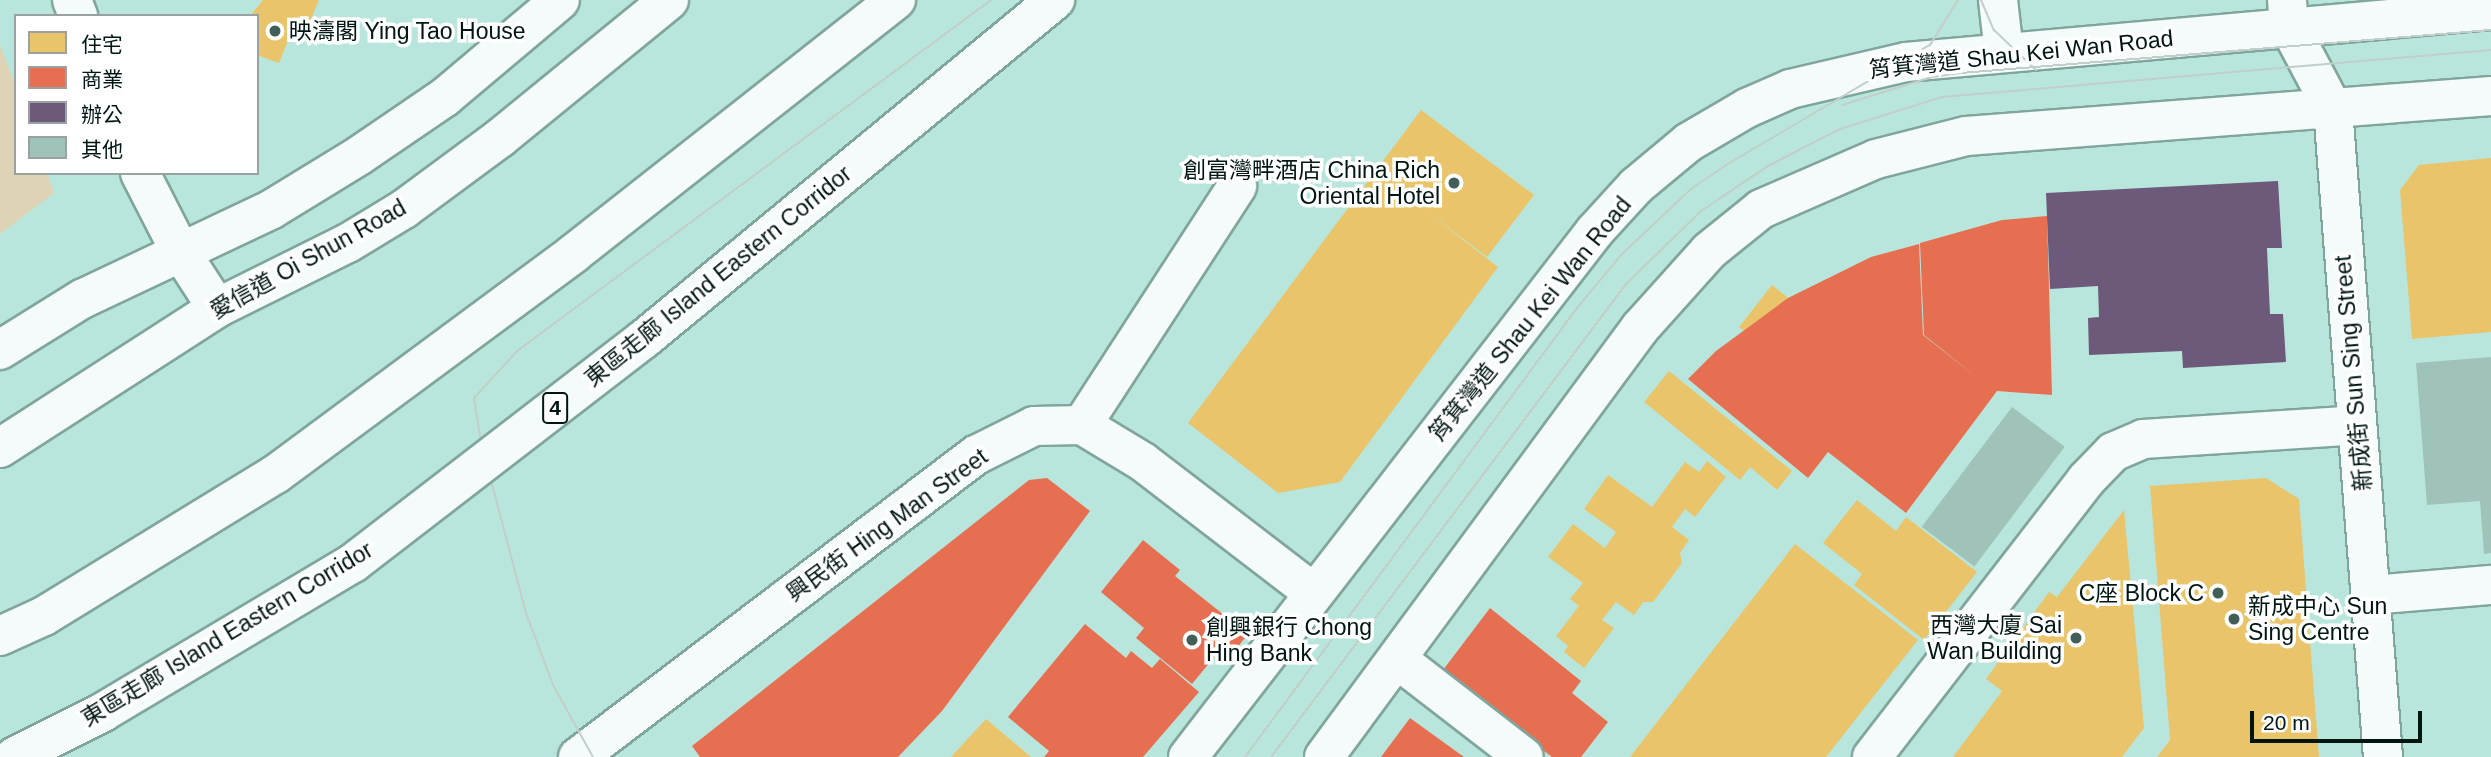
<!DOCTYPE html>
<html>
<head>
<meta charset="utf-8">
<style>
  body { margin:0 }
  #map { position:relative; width:2491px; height:757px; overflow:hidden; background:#b9e6dc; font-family:Helvetica,"Noto Sans TC",sans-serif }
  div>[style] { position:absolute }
  .green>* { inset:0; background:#ded3b5 }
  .homes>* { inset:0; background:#e9c46a }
  .shops>* { inset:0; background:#e76f51 }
  .offices>* { inset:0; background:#6d597a }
  .building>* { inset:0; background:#9fc3bb; transform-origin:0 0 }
  .roads { filter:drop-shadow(2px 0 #80a59d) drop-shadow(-2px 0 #80a59d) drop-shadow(0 2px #80a59d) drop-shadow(0 -2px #80a59d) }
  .minor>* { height:38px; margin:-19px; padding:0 19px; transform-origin:19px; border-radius:19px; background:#f4fbfa }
  .major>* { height:38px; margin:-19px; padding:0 19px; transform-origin:19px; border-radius:19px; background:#f4fbfa }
  .highway>* { height:38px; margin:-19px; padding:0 19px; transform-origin:19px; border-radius:19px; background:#f4fbfa }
  .tram>* { height:2px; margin:-1px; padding:0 1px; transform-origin:1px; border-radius:1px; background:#c2cecc }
  .bridges { filter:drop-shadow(2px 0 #80a59d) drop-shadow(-2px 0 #80a59d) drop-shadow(0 2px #80a59d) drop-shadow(0 -2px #80a59d) }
  .highway-bridge>* { height:38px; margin:-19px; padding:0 19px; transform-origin:19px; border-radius:19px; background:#f4fbfa }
  .dots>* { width:19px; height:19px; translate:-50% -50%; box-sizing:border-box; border:4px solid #fff; border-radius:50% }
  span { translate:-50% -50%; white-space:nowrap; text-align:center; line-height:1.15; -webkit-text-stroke:7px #fff; paint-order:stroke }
  .shield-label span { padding:2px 5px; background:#fff; border:2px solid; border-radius:5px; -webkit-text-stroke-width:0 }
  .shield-label { font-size:21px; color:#001611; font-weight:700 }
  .poi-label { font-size:23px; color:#001611 }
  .left { translate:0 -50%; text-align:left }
  .right { translate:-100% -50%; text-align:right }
  .street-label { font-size:23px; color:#001611 }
  .legend { position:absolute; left:14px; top:14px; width:245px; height:161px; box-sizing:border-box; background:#fff; border:2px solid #99a2a0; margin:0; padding:9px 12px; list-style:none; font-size:21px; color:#001611 }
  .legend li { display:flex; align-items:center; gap:14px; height:35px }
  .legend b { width:35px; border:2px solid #99a2a0 }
  .scale { position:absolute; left:2250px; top:711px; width:172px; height:32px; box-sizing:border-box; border:4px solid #001611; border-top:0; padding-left:9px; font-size:21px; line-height:24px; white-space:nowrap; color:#001611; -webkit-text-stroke:5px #fff; paint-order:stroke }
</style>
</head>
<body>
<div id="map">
  <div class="green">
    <div style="clip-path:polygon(0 45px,16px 87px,16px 173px,47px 173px,54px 193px,0 234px)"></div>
  </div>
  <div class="homes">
    <div style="clip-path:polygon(263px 0,319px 0,305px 33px,293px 28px,279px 63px,257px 55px,257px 16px,250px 16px)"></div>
    <div style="clip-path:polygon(1421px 110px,1534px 195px,1487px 257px,1422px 208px,1498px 267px,1340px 482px,1278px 493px,1188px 423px)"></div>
    <div style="clip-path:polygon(2491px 158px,2491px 332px,2412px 339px,2400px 190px,2419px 165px)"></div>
    <div style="clip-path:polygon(2007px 265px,2008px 294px,2045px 293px,2046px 329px,2010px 330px,2011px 352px,1978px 353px,1977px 331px,1934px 333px,1933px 296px,1975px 295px,1974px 267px)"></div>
    <div style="clip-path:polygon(1876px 279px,1915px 309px,1870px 366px,1927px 411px,1893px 454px,1835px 408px,1799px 453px,1759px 421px,1797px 374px,1739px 327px,1772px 285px,1833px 334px)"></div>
    <div style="clip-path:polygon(1669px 371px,1792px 471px,1777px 490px,1750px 467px,1740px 480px,1644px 402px)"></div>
    <div style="clip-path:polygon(1707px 461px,1726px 477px,1695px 517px,1685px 509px,1672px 527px,1689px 540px,1680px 553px,1682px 563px,1653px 602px,1643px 602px,1634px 615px,1616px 602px,1602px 620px,1614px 628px,1584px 668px,1564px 652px,1568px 646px,1556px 636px,1579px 606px,1570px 599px,1583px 583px,1548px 557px,1573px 524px,1605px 548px,1616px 532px,1584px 509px,1608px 475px,1652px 507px,1685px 462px,1699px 472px)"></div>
    <div style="clip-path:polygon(2266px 478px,2299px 499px,2319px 757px,2157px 757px,2170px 740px,2150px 486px)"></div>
    <div style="clip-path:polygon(1857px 500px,1896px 531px,1906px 517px,1977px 572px,1924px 640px,1854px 585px,1862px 574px,1823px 543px)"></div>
    <div style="clip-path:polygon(2124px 510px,2144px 728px,2122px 757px,1953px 757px,2002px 691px,1986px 679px,2049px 592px,2057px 597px)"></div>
    <div style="clip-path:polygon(1795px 544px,1918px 640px,1826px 757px,1630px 757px)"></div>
    <div style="clip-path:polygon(986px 719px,1031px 757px,951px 757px)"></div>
  </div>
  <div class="shops">
    <div style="clip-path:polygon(2047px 216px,2052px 395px,1997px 391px,1906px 513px,1828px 452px,1808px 478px,1688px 379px,1716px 351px,1788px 298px,1871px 257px,1919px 244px,1923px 335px,1980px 380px,1924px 335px,1920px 243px,2002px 220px)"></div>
    <div style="clip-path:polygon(1047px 478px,1090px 511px,942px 711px,898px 757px,700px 757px,692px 746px,1029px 480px)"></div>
    <div style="clip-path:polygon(1143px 540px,1180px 570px,1175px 576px,1248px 634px,1225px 663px,1216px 655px,1192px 684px,1136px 638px,1144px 628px,1101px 592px)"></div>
    <div style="clip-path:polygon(1490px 608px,1581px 681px,1572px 693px,1608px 722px,1581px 757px,1552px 757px,1440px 674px)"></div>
    <div style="clip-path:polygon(1085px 624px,1126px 658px,1131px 651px,1152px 668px,1160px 659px,1199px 692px,1143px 757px,1044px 757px,1049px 751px,1008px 717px)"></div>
    <div style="clip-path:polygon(1410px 718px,1464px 757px,1381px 757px)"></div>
  </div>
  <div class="offices">
    <div style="clip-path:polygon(2278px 181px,2282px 248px,2267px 248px,2270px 314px,2283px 314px,2286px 362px,2183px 368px,2182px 351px,2089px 355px,2088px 318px,2099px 317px,2098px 286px,2050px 289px,2046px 193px)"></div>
  </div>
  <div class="building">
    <div style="clip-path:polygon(2491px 357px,2491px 553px,2484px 554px,2480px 501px,2427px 505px,2416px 363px)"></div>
    <div style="left:2012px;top:407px;width:66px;height:150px;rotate:37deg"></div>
  </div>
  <div class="roads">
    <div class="minor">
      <div style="left:72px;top:0;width:17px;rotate:69deg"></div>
      <div style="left:1998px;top:0;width:53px;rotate:83.5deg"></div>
      <div style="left:2287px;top:0;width:26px;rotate:86deg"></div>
      <div style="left:2289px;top:26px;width:94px;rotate:62.1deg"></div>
      <div style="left:2333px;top:109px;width:650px;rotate:85.59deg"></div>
      <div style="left:140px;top:173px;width:88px;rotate:62.9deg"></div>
      <div style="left:180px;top:251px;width:68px;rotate:57deg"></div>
      <div style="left:1082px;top:425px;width:285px;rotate:-57deg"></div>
      <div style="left:2371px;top:595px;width:120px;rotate:-4.8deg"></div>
      <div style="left:1397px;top:659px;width:160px;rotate:37.7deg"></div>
      <div style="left:578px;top:757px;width:500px;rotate:-37.2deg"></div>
      <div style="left:976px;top:455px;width:65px;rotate:-26.6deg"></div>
      <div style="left:1034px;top:426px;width:48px;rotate:-1.2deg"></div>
      <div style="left:1082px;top:425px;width:71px;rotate:31.2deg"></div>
      <div style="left:1143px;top:462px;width:215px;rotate:37.5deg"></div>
      <div style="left:1872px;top:757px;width:350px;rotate:-52.3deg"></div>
      <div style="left:2086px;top:480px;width:39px;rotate:-46deg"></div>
      <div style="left:2113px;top:452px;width:33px;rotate:-23deg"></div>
      <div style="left:2143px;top:439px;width:214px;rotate:-3.7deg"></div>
    </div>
    <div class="major">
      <div style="left:0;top:350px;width:97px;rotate:-31.9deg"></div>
      <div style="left:82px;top:299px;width:210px;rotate:-25.3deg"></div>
      <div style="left:272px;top:209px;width:103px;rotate:-31.5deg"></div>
      <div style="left:360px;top:155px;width:103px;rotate:-34.3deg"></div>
      <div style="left:445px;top:97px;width:150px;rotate:-40.1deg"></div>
      <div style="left:0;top:448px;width:258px;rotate:-32.8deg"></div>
      <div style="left:217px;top:308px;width:146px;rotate:-26.4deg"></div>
      <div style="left:348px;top:243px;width:66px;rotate:-31.3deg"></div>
      <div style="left:404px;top:209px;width:119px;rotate:-36.5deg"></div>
      <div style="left:500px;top:138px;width:218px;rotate:-39.2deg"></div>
      <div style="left:1188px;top:757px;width:664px;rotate:-52.28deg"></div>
      <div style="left:1594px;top:232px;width:62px;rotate:-47.6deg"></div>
      <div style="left:1636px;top:186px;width:69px;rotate:-39.7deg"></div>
      <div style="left:1689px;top:142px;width:67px;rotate:-30.4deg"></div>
      <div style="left:1747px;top:108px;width:47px;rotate:-23.8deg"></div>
      <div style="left:1790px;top:89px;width:119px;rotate:-13.1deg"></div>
      <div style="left:1906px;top:62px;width:587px;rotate:-5.08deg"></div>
      <div style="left:1324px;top:757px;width:533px;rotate:-53.62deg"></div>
      <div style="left:1640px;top:328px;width:103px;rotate:-48.1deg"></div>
      <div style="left:1709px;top:251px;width:67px;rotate:-38.9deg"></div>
      <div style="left:1761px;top:209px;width:125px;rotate:-23.5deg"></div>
      <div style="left:1876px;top:159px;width:93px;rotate:-14.3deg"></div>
      <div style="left:1966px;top:136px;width:527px;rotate:-4.36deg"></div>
    </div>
    <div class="highway">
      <div style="left:0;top:636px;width:48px;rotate:-24.4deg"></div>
      <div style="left:44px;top:616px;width:272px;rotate:-31.5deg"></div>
      <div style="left:276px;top:474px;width:370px;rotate:-36.5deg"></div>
      <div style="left:573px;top:254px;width:411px;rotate:-38.2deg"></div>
    </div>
  </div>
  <div class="tram">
    <div style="left:1981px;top:0;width:33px;rotate:67deg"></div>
    <div style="left:1994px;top:30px;width:58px;rotate:43.6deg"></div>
    <div style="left:1842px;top:105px;width:94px;rotate:-17.3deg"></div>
    <div style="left:1932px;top:77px;width:29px;rotate:-8deg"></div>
    <div style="left:1961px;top:73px;width:532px;rotate:-4.64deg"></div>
    <div style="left:593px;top:757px;width:82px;rotate:-119.1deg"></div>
    <div style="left:553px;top:685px;width:77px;rotate:-110.6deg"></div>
    <div style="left:526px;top:613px;width:176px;rotate:-104.8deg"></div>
    <div style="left:481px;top:443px;width:46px;rotate:-98.8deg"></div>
    <div style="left:474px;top:398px;width:64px;rotate:-47.5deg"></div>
    <div style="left:517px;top:351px;width:590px;rotate:-36.52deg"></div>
    <div style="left:1245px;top:757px;width:558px;rotate:-53.52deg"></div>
    <div style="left:1577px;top:308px;width:70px;rotate:-50.2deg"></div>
    <div style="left:1622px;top:254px;width:95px;rotate:-43.3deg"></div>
    <div style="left:1691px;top:189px;width:42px;rotate:-34.4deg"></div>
    <div style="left:1726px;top:165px;width:237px;rotate:-30.5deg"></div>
    <div style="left:1930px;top:45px;width:53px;rotate:-58.1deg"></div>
    <div style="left:1271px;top:757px;width:591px;rotate:-53.11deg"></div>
    <div style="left:1626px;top:284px;width:105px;rotate:-44.2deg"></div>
    <div style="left:1701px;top:211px;width:81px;rotate:-33.9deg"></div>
    <div style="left:1768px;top:166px;width:81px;rotate:-27.2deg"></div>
    <div style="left:1840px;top:129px;width:107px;rotate:-17.4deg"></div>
    <div style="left:1942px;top:97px;width:551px;rotate:-4.89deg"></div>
  </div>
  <div class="bridges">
    <div class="highway-bridge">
      <div style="left:14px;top:757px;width:100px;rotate:-26.8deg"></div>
      <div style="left:103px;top:712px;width:291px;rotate:-30.8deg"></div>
      <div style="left:353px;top:563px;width:367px;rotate:-37.6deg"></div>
      <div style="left:644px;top:339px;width:533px;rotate:-39.52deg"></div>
    </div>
  </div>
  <div class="dots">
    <div style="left:275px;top:31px;background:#415f58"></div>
    <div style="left:1454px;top:183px;background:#415f58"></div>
    <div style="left:2218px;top:593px;background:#415f58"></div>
    <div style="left:2234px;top:619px;background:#415f58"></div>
    <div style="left:2076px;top:638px;background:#415f58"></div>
    <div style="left:1192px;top:640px;background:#415f58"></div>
  </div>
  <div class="shield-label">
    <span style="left:555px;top:408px">4</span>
  </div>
  <div class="poi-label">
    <span class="left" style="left:289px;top:31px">映濤閣 Ying Tao House</span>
    <span class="right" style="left:1440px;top:183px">創富灣畔酒店 China Rich<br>Oriental Hotel</span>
    <span class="right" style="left:2204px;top:593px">C座 Block C</span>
    <span class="left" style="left:2248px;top:619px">新成中心 Sun<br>Sing Centre</span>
    <span class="right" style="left:2062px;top:638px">西灣大廈 Sai<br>Wan Building</span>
    <span class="left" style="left:1206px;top:640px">創興銀行 Chong<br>Hing Bank</span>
  </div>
  <div class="street-label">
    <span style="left:2021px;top:54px;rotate:-6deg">筲箕灣道 Shau Kei Wan Road</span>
    <span style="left:308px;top:259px;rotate:-29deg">愛信道 Oi Shun Road</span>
    <span style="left:718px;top:276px;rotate:-39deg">東區走廊 Island Eastern Corridor</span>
    <span style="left:1530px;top:319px;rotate:-51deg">筲箕灣道 Shau Kei Wan Road</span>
    <span style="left:2353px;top:373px;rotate:-95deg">新成街 Sun Sing Street</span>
    <span style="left:887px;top:525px;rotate:-36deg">興民街 Hing Man Street</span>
    <span style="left:227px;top:634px;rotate:-31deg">東區走廊 Island Eastern Corridor</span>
  </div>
  <ul class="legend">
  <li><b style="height:19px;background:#e9c46a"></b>住宅</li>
  <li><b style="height:19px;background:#e76f51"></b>商業</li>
  <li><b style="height:19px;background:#6d597a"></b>辦公</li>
  <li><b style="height:19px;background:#9fc3bb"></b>其他</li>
  </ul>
  <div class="scale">20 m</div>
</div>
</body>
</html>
